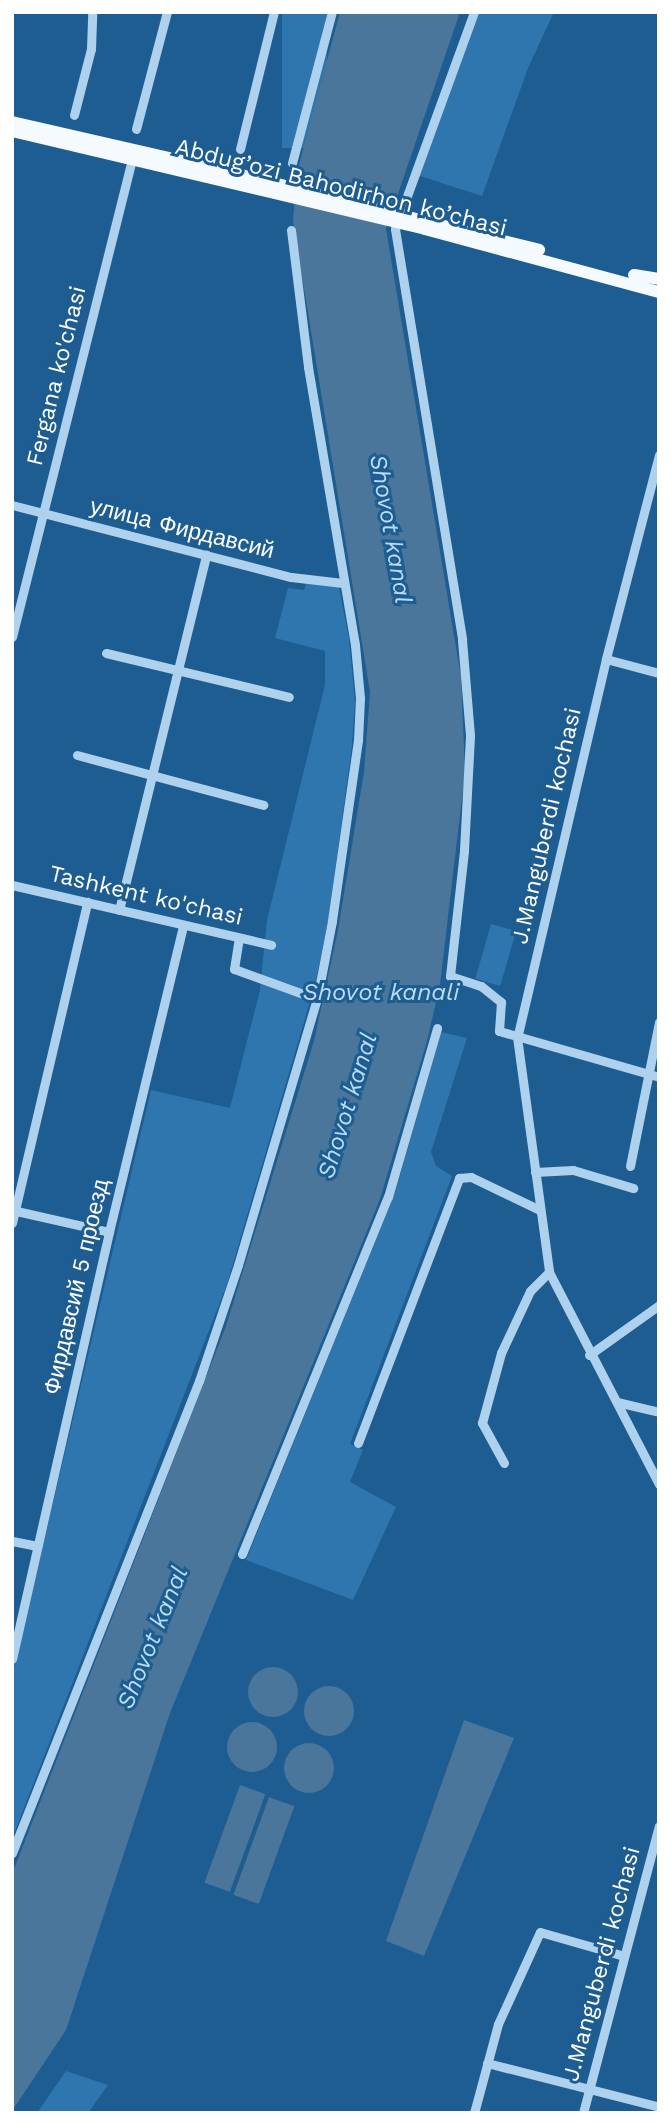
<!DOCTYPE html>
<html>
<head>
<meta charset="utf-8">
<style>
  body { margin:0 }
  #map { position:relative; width:671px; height:2125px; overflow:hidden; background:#1e5d91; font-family:"Work Sans",sans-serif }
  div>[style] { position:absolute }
  .green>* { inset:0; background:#2e76ad; transform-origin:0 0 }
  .water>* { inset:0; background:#49769a; transform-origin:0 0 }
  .round { border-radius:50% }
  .minor>* { height:9px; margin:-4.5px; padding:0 4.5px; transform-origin:4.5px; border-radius:4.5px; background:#aed2ee }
  .major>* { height:12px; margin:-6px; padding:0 6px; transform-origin:6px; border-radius:6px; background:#f5faff }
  span { translate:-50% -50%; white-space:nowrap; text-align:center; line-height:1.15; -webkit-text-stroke:6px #1e5d91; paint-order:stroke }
  .street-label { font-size:23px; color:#fff }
  .water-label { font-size:24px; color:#badcf4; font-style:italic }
  .frame { position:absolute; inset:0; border:14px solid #fff; pointer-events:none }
</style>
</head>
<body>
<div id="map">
  <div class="green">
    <div style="left:282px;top:12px;width:45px;height:136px"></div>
    <div style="clip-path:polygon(470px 12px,554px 12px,528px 68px,482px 196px,411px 173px)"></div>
    <div style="clip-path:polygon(306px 583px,339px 587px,349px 639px,355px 701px,352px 746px,328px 922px,316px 981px,227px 1284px,12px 1839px,12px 1676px,151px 1090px,230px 1108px,260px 990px,267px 920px,325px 685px,325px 651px,275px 638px,288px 588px,304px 590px)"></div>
    <div style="left:491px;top:924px;width:26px;height:57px;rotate:16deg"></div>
    <div style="clip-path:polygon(441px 1032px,467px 1038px,431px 1152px,436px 1166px,452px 1176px,350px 1444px,363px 1450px,350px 1482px,396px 1507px,353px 1600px,246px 1560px,396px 1190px)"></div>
    <div style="clip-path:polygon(66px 2071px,108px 2085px,88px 2113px,37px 2113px)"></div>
  </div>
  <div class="water">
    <div style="clip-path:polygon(340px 12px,460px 12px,386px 229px,461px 677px,465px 772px,440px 985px,427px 1041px,380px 1199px,170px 1713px,66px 2030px,12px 2111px,12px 1874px,226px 1326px,314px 1041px,338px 930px,364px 772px,370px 692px,293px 221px,297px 172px)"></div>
    <div class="round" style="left:248px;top:1667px;width:50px;height:50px"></div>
    <div class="round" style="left:304px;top:1686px;width:50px;height:50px"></div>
    <div style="clip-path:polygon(464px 1720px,514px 1738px,424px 1956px,386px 1941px)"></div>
    <div class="round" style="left:227px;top:1722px;width:50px;height:50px"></div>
    <div class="round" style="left:284px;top:1743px;width:50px;height:50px"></div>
    <div style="left:240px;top:1785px;width:27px;height:104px;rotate:20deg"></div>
    <div style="left:269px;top:1797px;width:27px;height:104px;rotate:20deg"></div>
  </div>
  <div class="minor">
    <div style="left:474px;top:12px;width:231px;rotate:110deg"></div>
    <div style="left:395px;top:229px;width:416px;rotate:80.7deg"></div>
    <div style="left:462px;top:640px;width:96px;rotate:85.2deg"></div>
    <div style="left:470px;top:736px;width:115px;rotate:93deg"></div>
    <div style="left:464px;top:851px;width:126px;rotate:96.4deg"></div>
    <div style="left:450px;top:976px;width:33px;rotate:18deg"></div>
    <div style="left:481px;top:986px;width:26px;rotate:39deg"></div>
    <div style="left:501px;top:1002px;width:29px;rotate:94deg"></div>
    <div style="left:499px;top:1031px;width:166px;rotate:16deg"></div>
    <div style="left:74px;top:115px;width:68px;rotate:-75.6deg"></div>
    <div style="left:91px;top:49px;width:37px;rotate:-88deg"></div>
    <div style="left:136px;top:129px;width:121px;rotate:-75.2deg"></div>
    <div style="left:240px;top:149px;width:141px;rotate:-76.1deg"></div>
    <div style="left:292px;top:163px;width:156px;rotate:-75.2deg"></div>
    <div style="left:291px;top:230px;width:138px;rotate:82.9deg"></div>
    <div style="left:308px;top:367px;width:282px;rotate:80.4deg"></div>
    <div style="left:355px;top:645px;width:53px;rotate:84.6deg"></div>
    <div style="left:360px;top:698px;width:42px;rotate:92.7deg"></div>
    <div style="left:358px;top:740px;width:183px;rotate:98.2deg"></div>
    <div style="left:332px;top:921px;width:79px;rotate:100.9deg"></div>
    <div style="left:659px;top:455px;width:211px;rotate:104.6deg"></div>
    <div style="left:606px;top:659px;width:388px;rotate:103.2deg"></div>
    <div style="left:517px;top:1037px;width:237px;rotate:82.2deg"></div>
    <div style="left:549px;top:1272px;width:239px;rotate:62.6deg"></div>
    <div style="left:12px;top:505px;width:288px;rotate:14.5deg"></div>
    <div style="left:291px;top:577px;width:52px;rotate:6.6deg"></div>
    <div style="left:12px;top:637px;width:486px;rotate:-75.9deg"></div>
    <div style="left:106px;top:653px;width:188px;rotate:13.5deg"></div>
    <div style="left:606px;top:659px;width:55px;rotate:14.8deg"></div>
    <div style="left:77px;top:755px;width:193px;rotate:15deg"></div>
    <div style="left:12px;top:885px;width:266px;rotate:13deg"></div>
    <div style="left:119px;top:910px;width:366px;rotate:-76.2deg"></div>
    <div style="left:630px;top:1166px;width:147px;rotate:-78.6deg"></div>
    <div style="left:535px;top:1172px;width:38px;rotate:-3deg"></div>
    <div style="left:573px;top:1170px;width:63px;rotate:16.7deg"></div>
    <div style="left:12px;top:1210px;width:99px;rotate:12.8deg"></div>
    <div style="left:12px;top:1223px;width:330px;rotate:-76.8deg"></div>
    <div style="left:589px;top:1355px;width:86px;rotate:-35.5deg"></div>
    <div style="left:617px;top:1402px;width:43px;rotate:13.4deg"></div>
    <div style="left:358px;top:1443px;width:284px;rotate:-69.1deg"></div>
    <div style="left:459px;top:1178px;width:12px;rotate:-5deg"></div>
    <div style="left:471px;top:1177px;width:76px;rotate:25.6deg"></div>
    <div style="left:504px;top:1463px;width:46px;rotate:-118.8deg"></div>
    <div style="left:482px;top:1423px;width:73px;rotate:-74.8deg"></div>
    <div style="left:501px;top:1353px;width:68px;rotate:-64.9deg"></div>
    <div style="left:530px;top:1291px;width:27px;rotate:-45deg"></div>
    <div style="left:12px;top:1541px;width:26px;rotate:11deg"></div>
    <div style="left:242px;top:1554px;width:386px;rotate:-67.8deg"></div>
    <div style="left:388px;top:1197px;width:176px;rotate:-73.8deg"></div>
    <div style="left:12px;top:1659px;width:438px;rotate:-77.2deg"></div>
    <div style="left:109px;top:1232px;width:316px;rotate:-76.4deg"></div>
    <div style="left:12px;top:1853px;width:508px;rotate:-68.39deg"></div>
    <div style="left:199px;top:1381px;width:122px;rotate:-71.4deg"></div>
    <div style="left:238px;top:1265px;width:277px;rotate:-73.5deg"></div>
    <div style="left:317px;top:999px;width:88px;rotate:-160.1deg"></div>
    <div style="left:234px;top:969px;width:31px;rotate:-81deg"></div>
    <div style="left:487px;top:2063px;width:178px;rotate:14.3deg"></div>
    <div style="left:474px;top:2113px;width:92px;rotate:-74.9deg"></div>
    <div style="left:498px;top:2024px;width:101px;rotate:-65.5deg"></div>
    <div style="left:540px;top:1932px;width:87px;rotate:15.9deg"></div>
    <div style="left:583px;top:2113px;width:297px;rotate:-75.2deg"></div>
  </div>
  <div class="major">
    <div style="left:12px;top:122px;width:214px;rotate:12.9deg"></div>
    <div style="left:221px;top:170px;width:328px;rotate:14.1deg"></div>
    <div style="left:12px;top:131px;width:424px;rotate:13.3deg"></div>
    <div style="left:425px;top:229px;width:242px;rotate:15.1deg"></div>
    <div style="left:634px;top:275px;width:25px;rotate:9deg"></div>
  </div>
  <div class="street-label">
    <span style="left:341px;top:188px;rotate:14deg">Abdug’ozi Bahodirhon ko’chasi</span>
    <span style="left:57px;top:376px;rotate:-76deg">Fergana ko'chasi</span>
    <span style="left:182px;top:529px;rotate:14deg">улица Фирдавсий</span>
    <span style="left:547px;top:826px;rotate:-77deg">J.Manguberdi kochasi</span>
    <span style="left:146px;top:896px;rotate:13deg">Tashkent ko'chasi</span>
    <span style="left:77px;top:1287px;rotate:-77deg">Фирдавсий 5 проезд</span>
    <span style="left:602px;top:1964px;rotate:-75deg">J.Manguberdi kochasi</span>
  </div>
  <div class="water-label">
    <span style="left:390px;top:529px;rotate:80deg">Shovot kanal</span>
    <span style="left:381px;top:993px">Shovot kanali</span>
    <span style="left:348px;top:1106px;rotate:-73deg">Shovot kanal</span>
    <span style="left:153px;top:1638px;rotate:-68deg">Shovot kanal</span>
  </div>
  <div class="frame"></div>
</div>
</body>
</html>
